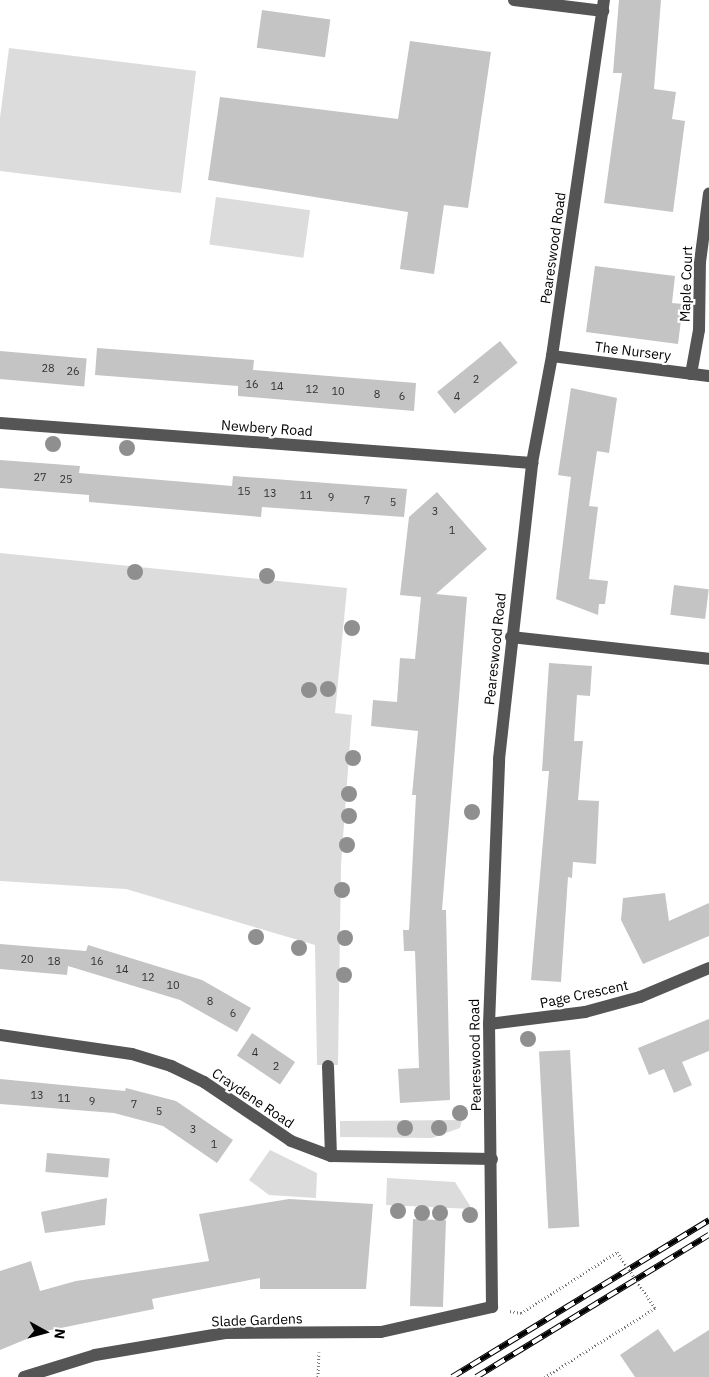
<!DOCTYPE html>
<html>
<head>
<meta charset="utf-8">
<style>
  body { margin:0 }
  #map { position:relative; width:709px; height:1377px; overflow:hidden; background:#fff; font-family:"IBM Plex Sans",sans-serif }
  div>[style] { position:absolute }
  .green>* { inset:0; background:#dcdcdc; transform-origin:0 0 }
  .building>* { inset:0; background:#c4c4c4; transform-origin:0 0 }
  .path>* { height:3px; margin-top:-1.5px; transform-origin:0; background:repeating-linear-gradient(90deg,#777 0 1px,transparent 0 3.5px) }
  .minor>* { height:12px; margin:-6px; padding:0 6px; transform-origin:6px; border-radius:6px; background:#555 }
  .rail>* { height:5.5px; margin-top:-2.75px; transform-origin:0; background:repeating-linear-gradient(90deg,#fff 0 11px,#000 0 22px); box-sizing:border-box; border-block:1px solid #000 }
  .path-bridge>* { height:3px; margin-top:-1.5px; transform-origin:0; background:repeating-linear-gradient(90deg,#777 0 1px,transparent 0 3.5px) }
  .trees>* { width:16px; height:16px; margin:-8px; border-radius:50%; background:#8f8f8f }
  span { translate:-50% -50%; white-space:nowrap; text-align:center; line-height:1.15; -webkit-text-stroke:4.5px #fff; paint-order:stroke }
  .number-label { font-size:11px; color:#313131 }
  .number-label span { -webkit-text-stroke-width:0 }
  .street-label { font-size:14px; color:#000 }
  .north { position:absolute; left:20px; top:1307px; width:50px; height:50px; -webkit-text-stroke:4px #fff; paint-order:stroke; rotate:97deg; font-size:14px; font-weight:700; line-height:20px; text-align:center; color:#000 }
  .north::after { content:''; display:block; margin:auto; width:18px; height:22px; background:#000; clip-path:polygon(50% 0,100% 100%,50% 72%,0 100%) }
</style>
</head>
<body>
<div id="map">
  <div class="green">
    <div style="clip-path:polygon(9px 48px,196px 71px,181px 193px,0 171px,0 118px)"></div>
    <div style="left:216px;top:197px;width:95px;height:48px;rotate:8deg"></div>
    <div style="clip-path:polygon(0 553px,347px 588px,335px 713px,352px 715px,341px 865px,338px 1065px,317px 1065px,315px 945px,126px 889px,0 881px)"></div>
    <div style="clip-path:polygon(462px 1120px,460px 1128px,432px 1138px,340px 1137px,340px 1121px)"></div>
    <div style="clip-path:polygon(270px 1150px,317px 1173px,316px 1198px,269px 1195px,249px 1180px)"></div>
    <div style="clip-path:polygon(387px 1178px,455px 1182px,472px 1209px,386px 1205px)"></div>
  </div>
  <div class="building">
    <div style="clip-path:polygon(619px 0,661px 0,654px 89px,676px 92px,672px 119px,685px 121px,673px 212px,604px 203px,622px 73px,613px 73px)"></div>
    <div style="left:262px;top:10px;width:69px;height:38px;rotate:8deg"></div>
    <div style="clip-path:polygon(410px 41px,491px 52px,468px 208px,444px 205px,434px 274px,400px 269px,408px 212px,208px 180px,220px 97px,398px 119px)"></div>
    <div style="clip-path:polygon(595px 266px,675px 276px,672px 303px,683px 304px,678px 344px,586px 332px)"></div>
    <div style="left:500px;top:341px;width:28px;height:81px;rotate:51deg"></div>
    <div style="clip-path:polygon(97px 348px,254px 360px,253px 370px,416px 383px,414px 411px,238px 396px,238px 386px,95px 375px)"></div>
    <div style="left:0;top:351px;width:87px;height:28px;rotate:5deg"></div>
    <div style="clip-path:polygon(571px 388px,617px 398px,609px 453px,597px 451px,589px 506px,598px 507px,589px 579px,608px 581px,605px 604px,599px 604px,598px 615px,556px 599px,571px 477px,558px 475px)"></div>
    <div style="clip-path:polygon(0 460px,80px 466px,79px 473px,232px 486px,233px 476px,407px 489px,404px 517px,262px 507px,261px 517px,89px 502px,89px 495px,0 488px)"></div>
    <div style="clip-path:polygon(437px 492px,487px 549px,436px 594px,467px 597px,442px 910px,446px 910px,450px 1100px,400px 1103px,398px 1069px,419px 1068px,415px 951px,404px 951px,403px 930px,409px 930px,416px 795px,412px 795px,418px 731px,371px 726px,373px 700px,397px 702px,400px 658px,415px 659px,421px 597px,400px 595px,409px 517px)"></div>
    <div style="left:674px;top:585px;width:35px;height:30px;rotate:7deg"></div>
    <div style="clip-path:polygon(549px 663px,592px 666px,590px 696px,577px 695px,574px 741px,583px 741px,578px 800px,599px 801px,596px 864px,573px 862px,572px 878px,568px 877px,561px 982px,531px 980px,549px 771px,542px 771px)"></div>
    <div style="clip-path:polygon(665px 893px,669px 921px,709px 903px,709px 936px,643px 964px,621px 920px,623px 898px)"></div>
    <div style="clip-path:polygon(0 944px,86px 951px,88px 945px,202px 980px,251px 1008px,237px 1032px,180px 1000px,68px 966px,67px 975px,0 969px)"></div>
    <div style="clip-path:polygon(709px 1019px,709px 1051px,682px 1062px,692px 1085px,674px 1093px,664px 1069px,649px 1075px,638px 1048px)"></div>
    <div style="left:252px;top:1033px;width:52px;height:27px;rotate:34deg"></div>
    <div style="left:570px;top:1050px;width:177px;height:31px;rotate:87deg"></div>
    <div style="clip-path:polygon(0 1079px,125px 1091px,126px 1088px,176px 1101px,233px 1140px,217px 1163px,163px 1126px,114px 1113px,0 1104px)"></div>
    <div style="left:47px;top:1153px;width:63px;height:19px;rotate:5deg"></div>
    <div style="clip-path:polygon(107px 1198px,105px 1225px,45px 1233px,41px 1212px)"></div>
    <div style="clip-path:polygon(289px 1199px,373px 1204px,366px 1289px,260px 1289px,260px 1278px,152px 1299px,154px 1309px,46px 1331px,0 1350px,0 1271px,31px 1261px,40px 1291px,76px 1281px,209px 1261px,199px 1214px)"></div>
    <div style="left:413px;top:1219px;width:33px;height:87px;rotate:2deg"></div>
    <div style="clip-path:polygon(658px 1329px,674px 1352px,709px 1330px,709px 1377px,635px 1377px,620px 1355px)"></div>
  </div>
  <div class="path">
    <div style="left:510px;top:1311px;width:11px;rotate:10deg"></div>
    <div style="left:318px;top:1377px;width:25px;rotate:-88deg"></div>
  </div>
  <div class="minor">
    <div style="left:514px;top:0;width:90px;rotate:7deg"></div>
    <div style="left:552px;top:356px;width:158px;rotate:7.3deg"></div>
    <div style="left:691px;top:374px;width:45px;rotate:-79.7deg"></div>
    <div style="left:699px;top:330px;width:68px;rotate:-89.2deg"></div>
    <div style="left:700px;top:262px;width:69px;rotate:-82.5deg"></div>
    <div style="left:0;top:423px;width:534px;rotate:4.3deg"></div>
    <div style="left:511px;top:637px;width:199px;rotate:6.3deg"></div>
    <div style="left:489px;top:1024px;width:97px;rotate:-7.1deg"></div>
    <div style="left:585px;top:1012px;width:57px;rotate:-15.3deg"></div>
    <div style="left:640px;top:997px;width:75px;rotate:-22.8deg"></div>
    <div style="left:0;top:1035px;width:133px;rotate:8.2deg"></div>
    <div style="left:132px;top:1054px;width:41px;rotate:17.1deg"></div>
    <div style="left:171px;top:1066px;width:37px;rotate:26deg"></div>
    <div style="left:204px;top:1082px;width:105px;rotate:34.1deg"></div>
    <div style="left:291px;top:1141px;width:43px;rotate:20.6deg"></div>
    <div style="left:331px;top:1156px;width:161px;rotate:1.1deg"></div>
    <div style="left:328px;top:1066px;width:90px;rotate:88.1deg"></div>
    <div style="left:24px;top:1377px;width:74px;rotate:-17.2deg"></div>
    <div style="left:95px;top:1355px;width:132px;rotate:-9.6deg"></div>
    <div style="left:225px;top:1333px;width:156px;rotate:-0.4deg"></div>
    <div style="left:381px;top:1332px;width:114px;rotate:-12.7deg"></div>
    <div style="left:492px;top:1307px;width:283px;rotate:-90.6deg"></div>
    <div style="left:489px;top:1024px;width:265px;rotate:-87.8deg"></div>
    <div style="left:499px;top:759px;width:298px;rotate:-83.6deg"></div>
    <div style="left:532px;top:463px;width:109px;rotate:-79.4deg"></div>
    <div style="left:552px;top:356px;width:360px;rotate:-81.7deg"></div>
  </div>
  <div class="rail">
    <div style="left:452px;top:1377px;width:301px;rotate:-31.4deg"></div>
    <div style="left:476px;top:1377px;width:273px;rotate:-31.4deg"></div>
  </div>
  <div class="path-bridge">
    <div style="left:521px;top:1313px;width:114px;rotate:-32.4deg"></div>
    <div style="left:617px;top:1252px;width:68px;rotate:55.8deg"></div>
    <div style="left:655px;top:1308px;width:130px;rotate:147.9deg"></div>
  </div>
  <div class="trees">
    <div style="left:53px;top:444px"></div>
    <div style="left:127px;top:448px"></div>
    <div style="left:135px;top:572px"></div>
    <div style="left:267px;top:576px"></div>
    <div style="left:352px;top:628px"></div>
    <div style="left:328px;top:689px"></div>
    <div style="left:309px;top:690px"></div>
    <div style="left:353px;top:758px"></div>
    <div style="left:349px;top:794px"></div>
    <div style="left:472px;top:812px"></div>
    <div style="left:349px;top:816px"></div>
    <div style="left:347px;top:845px"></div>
    <div style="left:342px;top:890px"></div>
    <div style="left:256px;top:937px"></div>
    <div style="left:345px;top:938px"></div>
    <div style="left:299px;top:948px"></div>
    <div style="left:344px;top:975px"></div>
    <div style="left:528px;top:1039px"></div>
    <div style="left:460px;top:1113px"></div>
    <div style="left:405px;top:1128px"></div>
    <div style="left:439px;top:1128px"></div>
    <div style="left:398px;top:1211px"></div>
    <div style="left:422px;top:1213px"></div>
    <div style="left:440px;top:1213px"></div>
    <div style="left:470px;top:1215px"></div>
  </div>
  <div class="number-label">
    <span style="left:48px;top:368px">28</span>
    <span style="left:73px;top:371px">26</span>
    <span style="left:476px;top:379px">2</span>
    <span style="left:252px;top:384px">16</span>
    <span style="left:277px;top:386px">14</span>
    <span style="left:312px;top:389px">12</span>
    <span style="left:338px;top:391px">10</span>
    <span style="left:377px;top:394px">8</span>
    <span style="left:402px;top:396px">6</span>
    <span style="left:457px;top:396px">4</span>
    <span style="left:40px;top:477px">27</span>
    <span style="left:66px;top:479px">25</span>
    <span style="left:244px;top:491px">15</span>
    <span style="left:270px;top:493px">13</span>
    <span style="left:306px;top:495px">11</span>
    <span style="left:331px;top:497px">9</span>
    <span style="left:367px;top:500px">7</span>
    <span style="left:393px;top:502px">5</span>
    <span style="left:435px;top:511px">3</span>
    <span style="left:452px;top:530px">1</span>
    <span style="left:27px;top:959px">20</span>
    <span style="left:54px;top:961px">18</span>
    <span style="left:97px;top:961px">16</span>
    <span style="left:122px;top:969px">14</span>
    <span style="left:148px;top:977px">12</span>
    <span style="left:173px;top:985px">10</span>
    <span style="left:210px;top:1001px">8</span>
    <span style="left:233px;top:1013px">6</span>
    <span style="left:255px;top:1052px">4</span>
    <span style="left:276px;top:1066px">2</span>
    <span style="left:37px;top:1095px">13</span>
    <span style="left:64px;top:1098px">11</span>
    <span style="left:92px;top:1101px">9</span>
    <span style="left:134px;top:1104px">7</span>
    <span style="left:159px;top:1111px">5</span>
    <span style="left:193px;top:1129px">3</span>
    <span style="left:214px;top:1144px">1</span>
  </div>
  <div class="street-label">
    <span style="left:553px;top:248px;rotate:-82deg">Peareswood Road</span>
    <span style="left:686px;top:284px;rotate:-88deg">Maple Court</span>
    <span style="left:633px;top:351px;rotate:7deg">The Nursery</span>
    <span style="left:267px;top:428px;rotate:4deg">Newbery Road</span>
    <span style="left:495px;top:649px;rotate:-84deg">Peareswood Road</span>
    <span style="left:584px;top:994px;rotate:-12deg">Page Crescent</span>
    <span style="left:475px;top:1055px;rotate:-91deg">Peareswood Road</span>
    <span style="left:253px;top:1098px;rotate:34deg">Craydene Road</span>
    <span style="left:257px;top:1320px;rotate:-2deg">Slade Gardens</span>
  </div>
  <div class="north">N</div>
</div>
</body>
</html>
